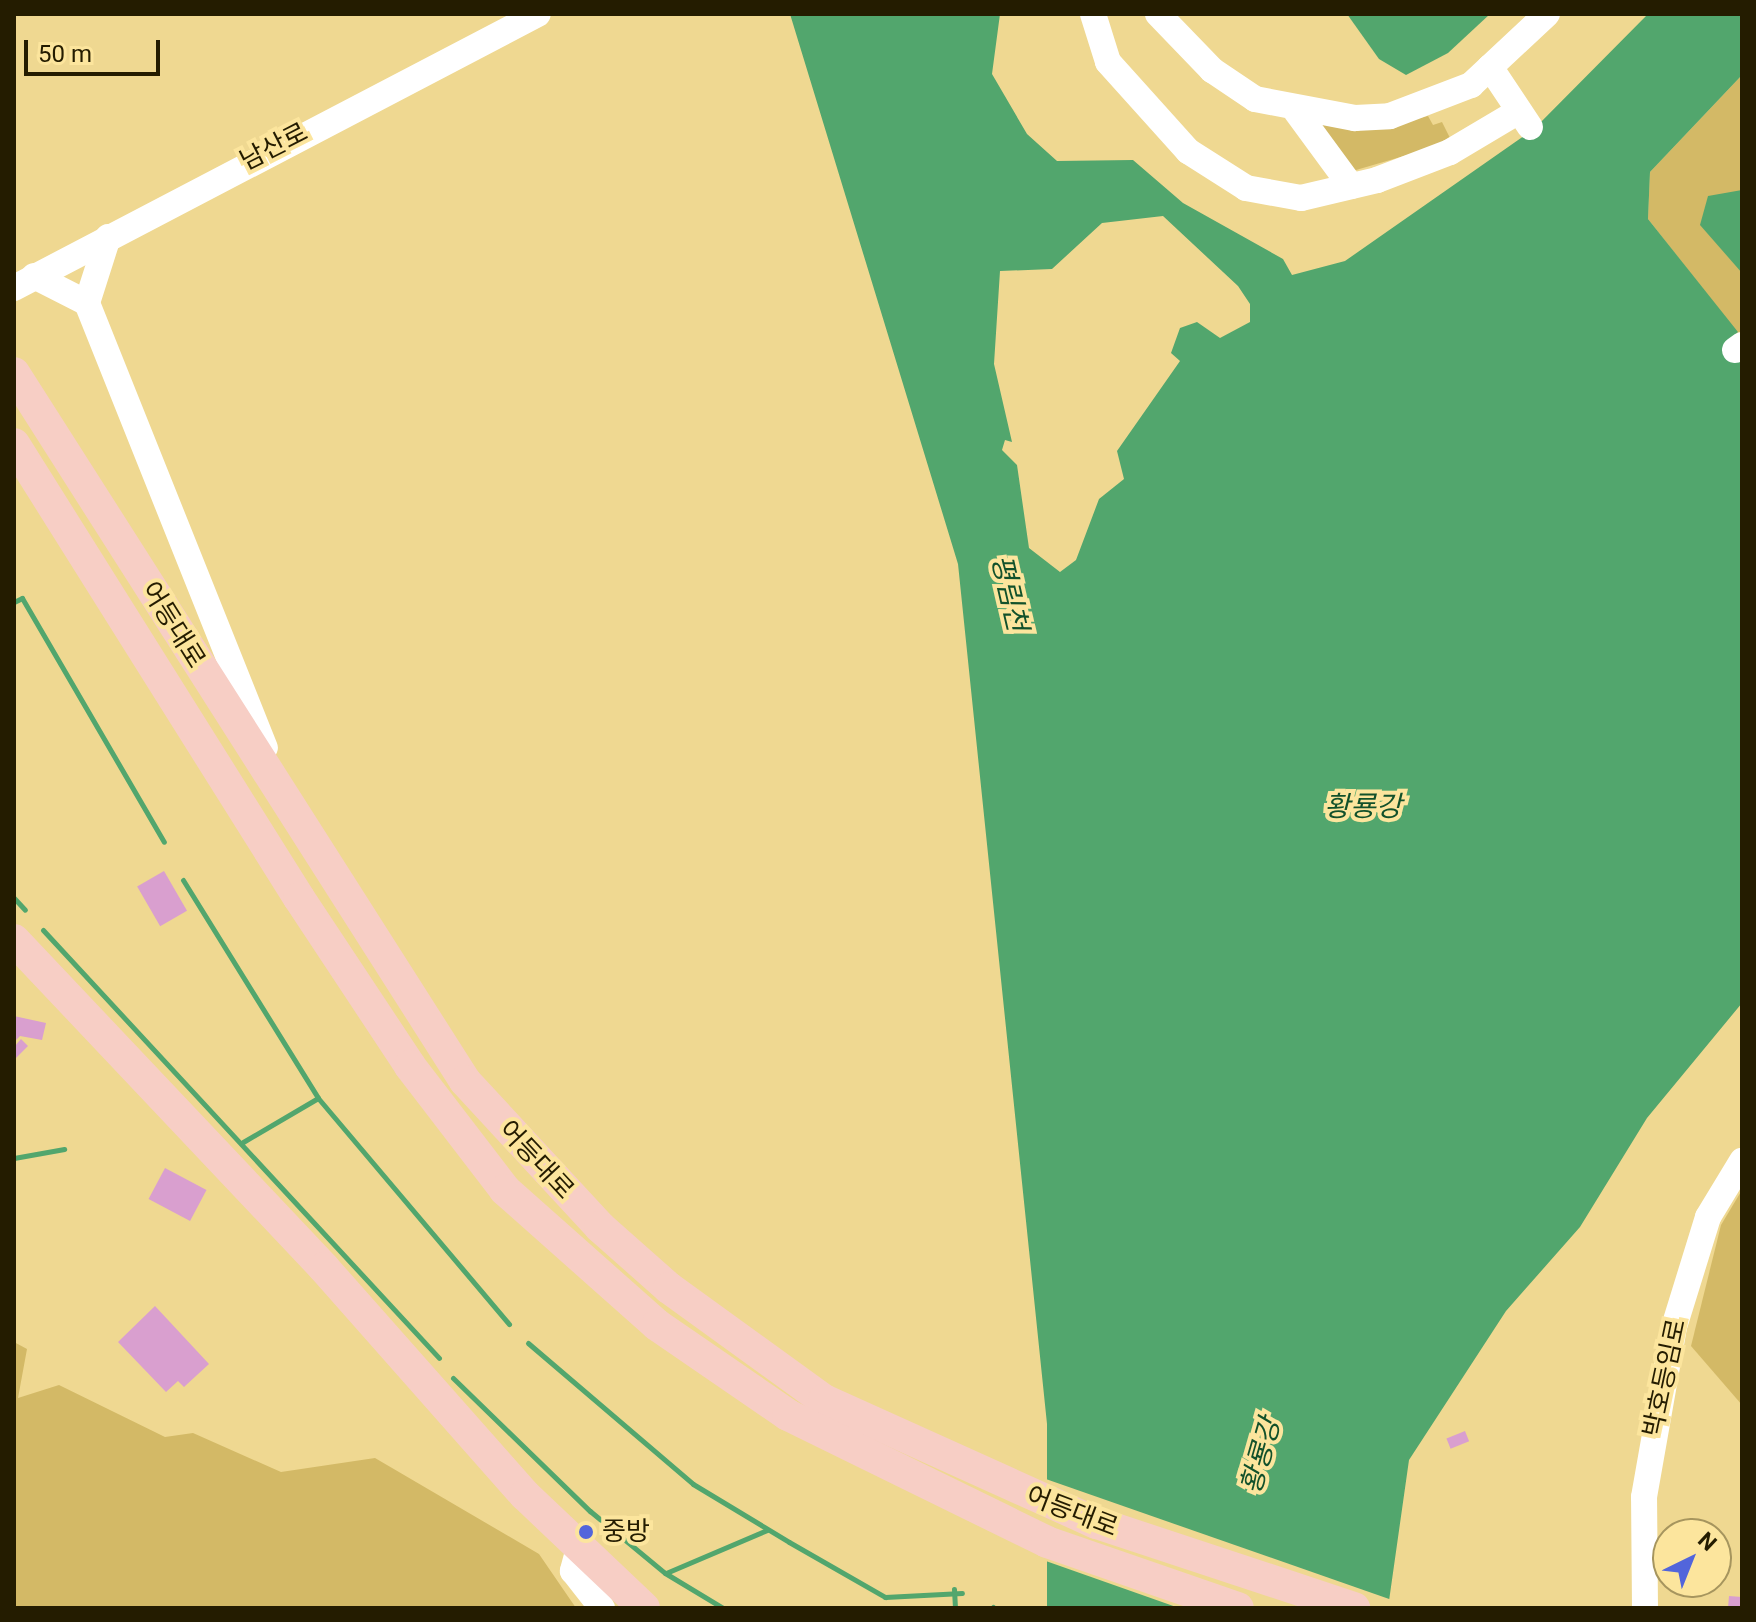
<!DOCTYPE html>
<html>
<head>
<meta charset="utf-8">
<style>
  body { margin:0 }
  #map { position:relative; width:1756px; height:1622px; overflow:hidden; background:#efd891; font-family:Roboto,"Noto Sans KR",sans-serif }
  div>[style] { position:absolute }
  .green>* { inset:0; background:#d3b966 }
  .water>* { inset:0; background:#52a66d }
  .pier>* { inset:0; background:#efd891 }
  .stream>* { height:5px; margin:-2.5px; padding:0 2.5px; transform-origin:2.5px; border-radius:2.5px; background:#52a66d }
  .building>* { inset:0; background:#d99fcf; transform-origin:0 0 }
  .minor>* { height:26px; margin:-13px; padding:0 13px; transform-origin:13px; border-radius:13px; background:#fff }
  .major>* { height:32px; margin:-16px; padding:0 16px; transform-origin:16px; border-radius:16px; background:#f7cec5 }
  .dots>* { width:22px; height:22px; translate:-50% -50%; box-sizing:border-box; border:4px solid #fce59d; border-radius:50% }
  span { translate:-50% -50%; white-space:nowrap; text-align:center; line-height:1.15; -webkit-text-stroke:8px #fce59d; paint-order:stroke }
  .street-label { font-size:26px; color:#241c00 }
  .poi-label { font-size:26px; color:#241c00 }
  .left { translate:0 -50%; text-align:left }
  .water-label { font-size:28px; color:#12512b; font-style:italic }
  .frame { position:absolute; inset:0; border:16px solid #241c00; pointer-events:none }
  .north { position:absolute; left:1652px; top:1518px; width:80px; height:80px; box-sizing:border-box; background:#fce59d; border:2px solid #a6955e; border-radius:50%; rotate:43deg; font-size:22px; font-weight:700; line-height:32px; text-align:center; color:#241c00 }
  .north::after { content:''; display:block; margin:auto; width:28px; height:36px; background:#5265db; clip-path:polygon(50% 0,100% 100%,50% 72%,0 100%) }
  .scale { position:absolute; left:24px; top:40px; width:136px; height:36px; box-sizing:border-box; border:4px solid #241c00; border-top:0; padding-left:10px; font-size:24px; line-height:28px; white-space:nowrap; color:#241c00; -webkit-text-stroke:6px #fce59d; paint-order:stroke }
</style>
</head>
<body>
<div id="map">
  <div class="green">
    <div style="clip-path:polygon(1742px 75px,1742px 361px,1730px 339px,1737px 332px,1648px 219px,1650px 172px)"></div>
    <div style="clip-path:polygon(1428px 116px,1433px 125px,1442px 122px,1452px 142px,1356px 170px,1341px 167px,1315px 125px,1395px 124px)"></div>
    <div style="clip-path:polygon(1742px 1190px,1742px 1405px,1691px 1346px,1721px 1225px)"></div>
    <div style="clip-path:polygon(14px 1342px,27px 1349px,18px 1398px,59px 1385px,165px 1437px,193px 1433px,281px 1472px,375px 1458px,539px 1554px,576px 1608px,14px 1608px)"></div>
  </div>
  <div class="water">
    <div style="clip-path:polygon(evenodd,790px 14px,1000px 14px,992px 74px,1027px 134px,1057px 161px,1133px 160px,1183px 203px,1283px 259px,1292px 275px,1345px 261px,1534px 129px,1648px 14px,1742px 14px,1742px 75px,1650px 172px,1648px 219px,1738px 332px,1730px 339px,1742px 361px,1742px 1003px,1647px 1118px,1580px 1227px,1506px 1311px,1409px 1460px,1388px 1608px,1047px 1608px,1047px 1424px,958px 564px,790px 14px,1163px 216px,1238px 286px,1250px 304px,1250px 322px,1220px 338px,1197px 322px,1180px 328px,1171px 353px,1180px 361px,1117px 451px,1124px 479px,1099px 499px,1076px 560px,1060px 572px,1029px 548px,1017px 465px,1002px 450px,1005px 440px,1012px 442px,994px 364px,1000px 271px,1052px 269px,1102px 223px,1163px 216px)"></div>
    <div style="clip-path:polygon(1347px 14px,1490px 14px,1448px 53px,1406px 75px,1379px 59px)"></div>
    <div style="clip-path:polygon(1742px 190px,1742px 273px,1700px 225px,1708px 196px)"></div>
  </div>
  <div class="pier">
    <div style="clip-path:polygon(1043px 1478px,1392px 1600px,1392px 1608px,1179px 1608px,1043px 1560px)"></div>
  </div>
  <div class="stream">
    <div style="left:14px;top:602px;width:9px;rotate:-27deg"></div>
    <div style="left:22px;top:598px;width:282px;rotate:59.8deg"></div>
    <div style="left:183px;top:880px;width:256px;rotate:58.2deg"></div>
    <div style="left:318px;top:1098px;width:296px;rotate:49.8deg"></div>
    <div style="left:14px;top:898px;width:16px;rotate:47deg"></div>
    <div style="left:43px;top:930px;width:583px;rotate:47.22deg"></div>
    <div style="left:243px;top:1142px;width:87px;rotate:-30.4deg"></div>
    <div style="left:14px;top:1158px;width:51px;rotate:-10.2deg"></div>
    <div style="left:528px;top:1343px;width:217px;rotate:40.5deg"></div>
    <div style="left:693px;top:1484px;width:112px;rotate:31.1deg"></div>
    <div style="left:789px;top:1542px;width:111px;rotate:29.8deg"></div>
    <div style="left:885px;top:1597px;width:77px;rotate:-3deg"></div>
    <div style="left:453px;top:1378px;width:191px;rotate:44.2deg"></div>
    <div style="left:590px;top:1511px;width:97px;rotate:39.6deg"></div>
    <div style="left:665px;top:1573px;width:68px;rotate:31.1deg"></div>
    <div style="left:666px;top:1573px;width:110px;rotate:-23.1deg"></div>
    <div style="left:954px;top:1589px;width:19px;rotate:87deg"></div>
    <div style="left:993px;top:1607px;width:1px;rotate:45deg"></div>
  </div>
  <div class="building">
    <div style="left:164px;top:871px;width:46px;height:31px;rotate:60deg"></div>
    <div style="clip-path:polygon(14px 1016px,46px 1023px,42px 1040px,20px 1036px,14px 1042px)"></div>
    <div style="clip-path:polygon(21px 1039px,28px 1046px,14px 1060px,14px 1047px)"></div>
    <div style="left:165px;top:1168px;width:47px;height:35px;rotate:28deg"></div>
    <div style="clip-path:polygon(155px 1306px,209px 1364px,184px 1387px,178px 1381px,166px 1392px,118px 1342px)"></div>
    <div style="left:1465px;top:1431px;width:11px;height:20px;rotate:68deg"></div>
    <div style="clip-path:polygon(1729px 1596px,1742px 1597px,1742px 1608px,1728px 1608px)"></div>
  </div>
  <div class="minor">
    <div style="left:1093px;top:14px;width:50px;rotate:72.6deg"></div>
    <div style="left:1108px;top:62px;width:120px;rotate:48deg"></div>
    <div style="left:1188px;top:151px;width:69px;rotate:32.5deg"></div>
    <div style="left:1246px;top:188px;width:56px;rotate:10.3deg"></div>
    <div style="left:1301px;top:198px;width:78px;rotate:-13.3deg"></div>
    <div style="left:1377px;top:180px;width:78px;rotate:-21deg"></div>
    <div style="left:1450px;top:152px;width:80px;rotate:-30.7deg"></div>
    <div style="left:1158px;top:14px;width:78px;rotate:46deg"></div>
    <div style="left:1212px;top:70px;width:52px;rotate:34deg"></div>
    <div style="left:1255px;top:99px;width:102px;rotate:10.8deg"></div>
    <div style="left:1355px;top:118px;width:35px;rotate:-3deg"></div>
    <div style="left:1390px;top:116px;width:87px;rotate:-20.9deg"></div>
    <div style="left:1471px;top:85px;width:104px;rotate:-43.1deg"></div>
    <div style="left:1490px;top:67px;width:72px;rotate:56.3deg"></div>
    <div style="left:1296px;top:111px;width:93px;rotate:53.7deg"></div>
    <div style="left:108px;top:237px;width:69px;rotate:107.7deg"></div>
    <div style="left:87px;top:303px;width:479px;rotate:68.2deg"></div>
    <div style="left:34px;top:276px;width:59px;rotate:27deg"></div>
    <div style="left:14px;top:288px;width:591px;rotate:-27.61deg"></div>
    <div style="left:1735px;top:350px;width:9px;rotate:-36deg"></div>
    <div style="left:579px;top:1548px;width:24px;rotate:105deg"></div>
    <div style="left:573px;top:1571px;width:47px;rotate:51.9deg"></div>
    <div style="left:1645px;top:1608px;width:111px;rotate:-90.5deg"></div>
    <div style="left:1644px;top:1497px;width:173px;rotate:-80deg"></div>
    <div style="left:1674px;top:1327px;width:115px;rotate:-72.8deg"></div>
    <div style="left:1708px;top:1217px;width:66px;rotate:-58.7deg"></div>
  </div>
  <div class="major">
    <div style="left:14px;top:373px;width:839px;rotate:57.5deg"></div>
    <div style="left:465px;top:1081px;width:199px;rotate:47.2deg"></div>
    <div style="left:600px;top:1227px;width:92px;rotate:41.5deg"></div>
    <div style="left:669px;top:1288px;width:191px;rotate:35.9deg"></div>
    <div style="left:824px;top:1400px;width:299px;rotate:24.3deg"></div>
    <div style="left:1097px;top:1523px;width:271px;rotate:18.3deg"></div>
    <div style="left:14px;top:444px;width:536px;rotate:57.88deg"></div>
    <div style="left:299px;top:898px;width:201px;rotate:56.5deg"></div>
    <div style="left:410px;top:1066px;width:156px;rotate:52.5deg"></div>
    <div style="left:505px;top:1190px;width:203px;rotate:41.6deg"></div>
    <div style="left:657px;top:1325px;width:159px;rotate:34.5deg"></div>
    <div style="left:788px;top:1415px;width:288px;rotate:26.1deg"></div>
    <div style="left:1047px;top:1542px;width:202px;rotate:19.1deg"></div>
    <div style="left:14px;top:940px;width:451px;rotate:46.6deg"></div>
    <div style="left:324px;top:1268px;width:303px;rotate:48.5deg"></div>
    <div style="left:525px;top:1495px;width:164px;rotate:43.5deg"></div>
  </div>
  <div class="dots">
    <div style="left:586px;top:1532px;background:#5265db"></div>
  </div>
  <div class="street-label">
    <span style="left:274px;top:147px;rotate:-27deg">남산로</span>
    <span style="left:173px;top:625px;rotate:58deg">어등대로</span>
    <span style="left:536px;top:1160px;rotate:47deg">어등대로</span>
    <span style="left:1665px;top:1378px;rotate:-78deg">박호등임로</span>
    <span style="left:1072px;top:1512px;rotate:21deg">어등대로</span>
  </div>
  <div class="poi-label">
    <span class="left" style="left:602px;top:1532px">중방</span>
  </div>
  <div class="water-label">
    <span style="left:1009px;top:593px;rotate:77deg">평림천</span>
    <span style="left:1363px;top:807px">황룡강</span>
    <span style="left:1261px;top:1456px;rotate:-74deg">황룡강</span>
  </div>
  <div class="frame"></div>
  <div class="north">N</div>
  <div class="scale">50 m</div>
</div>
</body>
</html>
